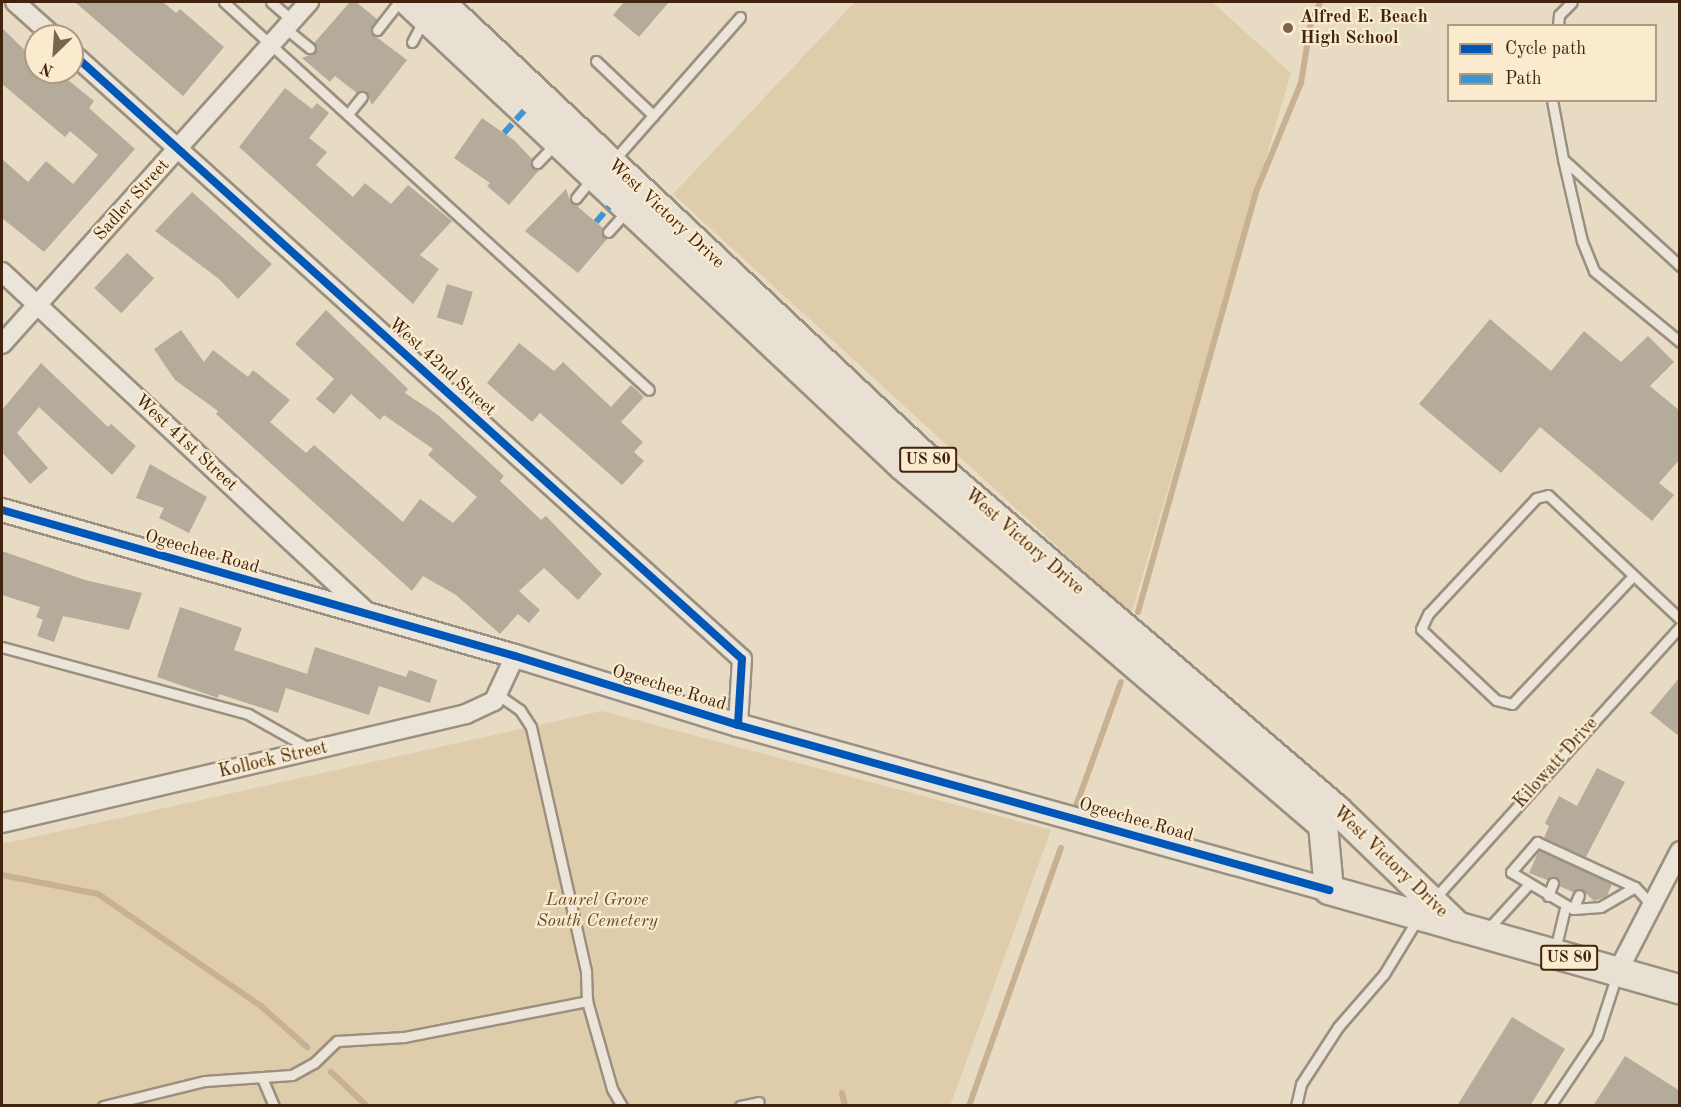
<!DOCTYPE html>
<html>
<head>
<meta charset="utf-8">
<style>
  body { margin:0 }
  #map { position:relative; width:1681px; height:1107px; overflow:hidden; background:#e8dbc3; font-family:"Old Standard TT",serif }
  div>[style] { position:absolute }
  .green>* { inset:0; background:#dfccab }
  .stream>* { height:6px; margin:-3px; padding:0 3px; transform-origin:3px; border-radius:3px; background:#c7b191 }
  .building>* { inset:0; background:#b5ab9a; transform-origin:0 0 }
  .roads { filter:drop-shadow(2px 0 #9b9080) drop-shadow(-2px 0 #9b9080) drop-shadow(0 2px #9b9080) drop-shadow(0 -2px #9b9080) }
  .service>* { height:9px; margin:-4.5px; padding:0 4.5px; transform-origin:4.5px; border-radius:4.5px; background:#ebe4d8 }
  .minor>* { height:18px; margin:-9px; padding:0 9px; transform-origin:9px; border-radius:9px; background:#ebe4d8 }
  .tertiary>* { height:22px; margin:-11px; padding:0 11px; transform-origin:11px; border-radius:11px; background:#ebe4d8 }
  .primary>* { height:28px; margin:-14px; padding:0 14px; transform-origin:14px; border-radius:14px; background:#e8e0d2 }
  .quiet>* { height:6px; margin-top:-3px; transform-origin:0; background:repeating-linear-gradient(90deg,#3f95d2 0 12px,transparent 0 18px) }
  .cycleway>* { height:8px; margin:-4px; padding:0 4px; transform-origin:4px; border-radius:4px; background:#0057b8 }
  .dots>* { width:16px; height:16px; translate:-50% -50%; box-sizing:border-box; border:3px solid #faeace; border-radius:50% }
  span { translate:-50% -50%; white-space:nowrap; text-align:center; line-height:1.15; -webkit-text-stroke:4.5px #faeace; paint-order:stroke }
  .shield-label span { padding:2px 4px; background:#faeace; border:2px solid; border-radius:4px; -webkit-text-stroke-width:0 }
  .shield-label { font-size:16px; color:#41230e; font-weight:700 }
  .poi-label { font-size:18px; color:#41230e; font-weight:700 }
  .left { translate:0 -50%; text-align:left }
  .street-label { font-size:18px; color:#41230e }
  .park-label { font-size:18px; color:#674a30; font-style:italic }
  .frame { position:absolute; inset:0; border:3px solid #41230e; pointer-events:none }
  .legend { position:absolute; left:1447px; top:24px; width:210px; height:78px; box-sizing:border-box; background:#faeace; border:2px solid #b09a81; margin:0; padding:8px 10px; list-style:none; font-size:18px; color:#41230e }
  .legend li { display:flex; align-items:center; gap:12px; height:30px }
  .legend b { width:30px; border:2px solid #b09a81 }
  .north { position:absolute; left:24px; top:24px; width:60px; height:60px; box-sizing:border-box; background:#faeace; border:2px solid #b09a81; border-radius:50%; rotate:205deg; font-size:16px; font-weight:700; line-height:24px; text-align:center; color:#41230e }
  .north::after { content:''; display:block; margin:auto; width:21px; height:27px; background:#7b634d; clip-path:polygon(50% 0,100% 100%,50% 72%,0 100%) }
</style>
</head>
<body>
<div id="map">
  <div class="green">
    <div style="clip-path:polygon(855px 2px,1212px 2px,1291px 73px,1131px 614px,673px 194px)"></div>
    <div style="clip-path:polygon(602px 711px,1051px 830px,950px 1106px,2px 1105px,2px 844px)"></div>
  </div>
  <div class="stream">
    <div style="left:1138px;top:612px;width:436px;rotate:-74.3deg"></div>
    <div style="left:1256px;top:192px;width:118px;rotate:-67.6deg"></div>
    <div style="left:1301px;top:83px;width:57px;rotate:-80.9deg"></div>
    <div style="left:1310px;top:27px;width:27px;rotate:-68deg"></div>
    <div style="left:1075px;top:809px;width:135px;rotate:-70.1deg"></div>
    <div style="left:2px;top:875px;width:98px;rotate:11.2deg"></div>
    <div style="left:98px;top:894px;width:198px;rotate:34.5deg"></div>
    <div style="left:261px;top:1006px;width:62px;rotate:41.7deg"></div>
    <div style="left:331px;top:1072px;width:50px;rotate:43.4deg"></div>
    <div style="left:842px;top:1093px;width:13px;rotate:77deg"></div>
    <div style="left:969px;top:1106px;width:274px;rotate:-70.4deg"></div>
  </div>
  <div class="building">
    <div style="clip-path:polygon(75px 2px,163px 2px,176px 13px,180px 9px,224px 47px,183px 96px)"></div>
    <div style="clip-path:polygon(350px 2px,356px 2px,377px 19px,371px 33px,407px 60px,372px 105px,366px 91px,357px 93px,335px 76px,330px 82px,302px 58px,315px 53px,314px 43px)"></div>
    <div style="clip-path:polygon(624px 2px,669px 2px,639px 37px,613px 15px)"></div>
    <div style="clip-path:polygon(2px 28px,36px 61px,36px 72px,58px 72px,94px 101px,89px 108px,135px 149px,44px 252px,2px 218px,2px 159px,28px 182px,46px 161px,73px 184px,98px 155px,70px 131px,65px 137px,2px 84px)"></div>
    <div style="clip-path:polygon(285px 88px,312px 109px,317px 103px,329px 113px,309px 138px,327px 152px,316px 165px,353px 197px,365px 183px,391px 204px,408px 185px,452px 221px,420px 255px,439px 269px,413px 304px,239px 147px)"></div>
    <div style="clip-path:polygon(482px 118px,515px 141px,532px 159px,533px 168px,541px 168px,509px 205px,487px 186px,490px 183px,454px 158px)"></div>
    <div style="clip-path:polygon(566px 189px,571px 203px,581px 203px,578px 207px,603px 228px,607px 239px,578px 273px,525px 231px)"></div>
    <div style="clip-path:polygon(192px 192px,272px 264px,238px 299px,219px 279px,155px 231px)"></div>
    <div style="left:127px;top:253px;width:37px;height:48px;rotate:43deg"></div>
    <div style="left:447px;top:284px;width:27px;height:35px;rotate:17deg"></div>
    <div style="clip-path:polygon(326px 310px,408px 389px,405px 393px,438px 415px,504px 476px,500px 481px,541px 520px,546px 516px,602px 574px,578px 600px,544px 568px,519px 591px,540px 610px,529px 623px,518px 614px,500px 634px,456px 595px,423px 576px,412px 591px,216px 414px,218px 411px,175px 380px,154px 349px,181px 330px,204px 362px,213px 350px,248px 377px,253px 370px,290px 400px,270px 422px,306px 453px,314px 445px,403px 522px,420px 499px,453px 523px,477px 497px,428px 455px,433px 449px,384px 415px,380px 420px,351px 394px,334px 414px,316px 399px,334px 379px,295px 344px)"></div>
    <div style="clip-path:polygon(1490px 319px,1551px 371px,1584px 331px,1621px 362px,1648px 336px,1674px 362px,1650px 386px,1680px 411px,1680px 459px,1659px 483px,1674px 495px,1652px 521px,1540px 427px,1501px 473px,1419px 404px)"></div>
    <div style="clip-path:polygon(519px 343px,554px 371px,563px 362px,611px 407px,631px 385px,644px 397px,621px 422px,643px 442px,634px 452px,644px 461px,622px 485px,540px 413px,532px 422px,487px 383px)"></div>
    <div style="clip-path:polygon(41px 363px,108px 427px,111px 424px,136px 446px,112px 475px,39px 407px,17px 433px,48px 468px,30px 484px,2px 452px,2px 410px)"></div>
    <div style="clip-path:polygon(150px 464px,207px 497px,189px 533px,159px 518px,164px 508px,136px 498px)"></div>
    <div style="clip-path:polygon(2px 551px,85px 580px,142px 593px,129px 630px,63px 616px,54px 642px,37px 636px,43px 620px,36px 617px,40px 607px,2px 595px)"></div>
    <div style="clip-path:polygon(180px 607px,242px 628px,234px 650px,307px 674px,315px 647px,406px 677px,409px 670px,437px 680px,430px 703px,379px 686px,369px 715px,286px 688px,278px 713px,219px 694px,218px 698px,157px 677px)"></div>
    <div style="clip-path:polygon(1680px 677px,1680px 737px,1650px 713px)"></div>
    <div style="clip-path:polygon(1597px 768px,1625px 782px,1586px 857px,1544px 838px,1549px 826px,1545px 823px,1559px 796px,1577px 806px)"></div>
    <div style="clip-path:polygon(1539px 850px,1612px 884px,1607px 896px,1594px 901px,1581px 889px,1573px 892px,1559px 886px,1556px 877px,1547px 880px,1529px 873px)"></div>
    <div style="clip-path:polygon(1512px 1017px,1565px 1049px,1530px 1106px,1457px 1106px)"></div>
    <div style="clip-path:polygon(1625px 1056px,1680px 1091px,1680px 1106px,1593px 1106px)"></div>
  </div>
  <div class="roads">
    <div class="service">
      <div style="left:224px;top:2px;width:575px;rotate:42.39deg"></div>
      <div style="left:271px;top:2px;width:28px;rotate:41deg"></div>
      <div style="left:1558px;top:26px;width:11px;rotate:-85deg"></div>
      <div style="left:1559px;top:15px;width:18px;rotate:-45deg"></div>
      <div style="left:285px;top:28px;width:32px;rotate:39deg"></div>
      <div style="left:377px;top:30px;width:36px;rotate:-52deg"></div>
      <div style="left:412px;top:42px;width:24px;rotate:-62deg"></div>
      <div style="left:596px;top:61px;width:79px;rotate:43.5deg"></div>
      <div style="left:1552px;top:100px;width:60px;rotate:79.4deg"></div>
      <div style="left:1563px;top:159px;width:159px;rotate:42.4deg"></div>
      <div style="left:348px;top:114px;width:22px;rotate:-51deg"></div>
      <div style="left:1563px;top:159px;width:84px;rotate:77deg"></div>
      <div style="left:1582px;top:241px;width:32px;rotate:68deg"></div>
      <div style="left:1594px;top:271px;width:112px;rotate:39.5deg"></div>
      <div style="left:613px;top:161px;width:192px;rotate:-48.6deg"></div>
      <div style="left:537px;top:163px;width:28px;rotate:-46deg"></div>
      <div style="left:576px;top:198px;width:27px;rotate:-51deg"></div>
      <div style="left:608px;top:232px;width:30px;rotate:-48deg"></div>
      <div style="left:1633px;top:576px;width:176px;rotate:133.4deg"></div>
      <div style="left:1512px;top:704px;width:16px;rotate:-166deg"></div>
      <div style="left:1496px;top:700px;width:103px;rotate:-136.6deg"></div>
      <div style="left:1421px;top:629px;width:17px;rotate:-65deg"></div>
      <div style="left:1428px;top:614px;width:158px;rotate:-47deg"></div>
      <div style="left:1536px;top:498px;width:12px;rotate:-14deg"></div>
      <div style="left:1548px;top:495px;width:181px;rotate:43.2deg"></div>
      <div style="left:2px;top:647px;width:255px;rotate:15.2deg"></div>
      <div style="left:248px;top:714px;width:73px;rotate:29.4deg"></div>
      <div style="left:497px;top:694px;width:28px;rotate:35deg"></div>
      <div style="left:520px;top:710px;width:20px;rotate:57deg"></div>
      <div style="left:531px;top:727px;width:251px;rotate:77.3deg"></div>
      <div style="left:586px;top:972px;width:29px;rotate:88deg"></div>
      <div style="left:587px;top:1001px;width:91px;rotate:74.1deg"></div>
      <div style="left:612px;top:1089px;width:20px;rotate:60deg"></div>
      <div style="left:1635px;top:887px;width:39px;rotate:150deg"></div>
      <div style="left:1601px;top:907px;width:28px;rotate:176deg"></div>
      <div style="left:1573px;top:909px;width:72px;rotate:-149.2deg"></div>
      <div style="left:1511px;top:872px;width:40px;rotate:-49deg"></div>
      <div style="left:1537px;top:842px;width:108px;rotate:24.7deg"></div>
      <div style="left:1635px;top:887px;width:23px;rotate:47deg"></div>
      <div style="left:1548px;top:896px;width:14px;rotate:-69deg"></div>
      <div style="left:1433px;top:900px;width:368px;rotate:-47.9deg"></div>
      <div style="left:1573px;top:909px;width:15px;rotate:-67deg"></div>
      <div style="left:1486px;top:931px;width:64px;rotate:-47.5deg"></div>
      <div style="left:1555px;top:950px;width:43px;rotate:-76.6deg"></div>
      <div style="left:262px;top:1078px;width:30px;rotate:67deg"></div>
      <div style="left:103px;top:1106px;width:105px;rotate:-13.8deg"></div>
      <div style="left:205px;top:1081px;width:87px;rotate:-3.9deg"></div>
      <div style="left:292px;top:1075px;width:25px;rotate:-29deg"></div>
      <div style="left:314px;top:1063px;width:32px;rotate:-44deg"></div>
      <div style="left:337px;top:1041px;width:67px;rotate:-3.4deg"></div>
      <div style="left:404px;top:1037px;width:187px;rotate:-11.1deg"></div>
      <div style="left:740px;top:1106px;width:19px;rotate:-12deg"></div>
      <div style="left:1296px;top:1106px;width:23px;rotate:-77deg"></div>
      <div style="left:1301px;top:1084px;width:68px;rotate:-57deg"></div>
      <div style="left:1338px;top:1027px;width:70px;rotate:-49deg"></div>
      <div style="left:1384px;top:974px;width:66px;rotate:-58.7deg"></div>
      <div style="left:1550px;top:1106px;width:84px;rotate:-56.1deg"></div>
      <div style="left:1597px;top:1036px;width:65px;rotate:-72.1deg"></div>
    </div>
    <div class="minor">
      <div style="left:15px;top:2px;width:51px;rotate:41.8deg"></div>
      <div style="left:72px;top:53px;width:903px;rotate:42.13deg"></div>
      <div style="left:742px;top:659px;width:66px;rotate:93.5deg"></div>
      <div style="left:2px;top:272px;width:502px;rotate:42.98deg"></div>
      <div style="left:2px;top:344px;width:460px;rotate:-48.1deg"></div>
      <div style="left:2px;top:823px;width:477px;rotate:-13.2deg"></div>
      <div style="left:466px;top:714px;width:31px;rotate:-25deg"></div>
      <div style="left:494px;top:701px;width:50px;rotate:-65deg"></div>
      <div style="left:1618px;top:971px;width:135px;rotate:-62.7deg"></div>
    </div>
    <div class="tertiary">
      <div style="left:2px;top:510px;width:533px;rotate:15.89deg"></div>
      <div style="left:515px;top:656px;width:233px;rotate:17.2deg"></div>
      <div style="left:738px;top:725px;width:614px;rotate:15.6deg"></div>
    </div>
    <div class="primary">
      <div style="left:409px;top:2px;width:678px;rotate:43.21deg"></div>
      <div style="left:903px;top:466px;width:553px;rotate:40.52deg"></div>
      <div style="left:1323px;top:825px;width:65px;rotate:84.7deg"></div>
      <div style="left:1329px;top:890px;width:365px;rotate:15.8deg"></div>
      <div style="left:440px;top:2px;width:656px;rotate:43.21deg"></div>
      <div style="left:918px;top:451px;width:552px;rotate:40.59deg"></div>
      <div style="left:1337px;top:810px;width:168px;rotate:44deg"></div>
    </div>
  </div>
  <div class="quiet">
    <div style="left:504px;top:133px;width:31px;rotate:-48deg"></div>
    <div style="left:596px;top:222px;width:20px;rotate:-49deg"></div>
  </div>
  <div class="cycleway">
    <div style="left:72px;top:53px;width:903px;rotate:42.13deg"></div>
    <div style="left:742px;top:659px;width:66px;rotate:93.5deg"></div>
    <div style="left:2px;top:510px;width:533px;rotate:15.89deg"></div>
    <div style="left:515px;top:656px;width:233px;rotate:17.2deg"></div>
    <div style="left:738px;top:725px;width:614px;rotate:15.6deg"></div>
  </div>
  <div class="dots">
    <div style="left:1288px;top:28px;background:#7b634d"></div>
  </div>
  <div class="shield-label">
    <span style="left:928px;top:460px">US 80</span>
    <span style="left:1569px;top:958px">US 80</span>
  </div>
  <div class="poi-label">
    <span class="left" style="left:1300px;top:28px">Alfred E. Beach<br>High School</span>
  </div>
  <div class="street-label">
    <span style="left:132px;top:200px;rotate:-48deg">Sadler Street</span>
    <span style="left:666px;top:214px;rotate:43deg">West Victory Drive</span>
    <span style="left:442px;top:367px;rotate:42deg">West 42nd Street</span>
    <span style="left:186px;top:443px;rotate:43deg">West 41st Street</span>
    <span style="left:1024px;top:542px;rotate:41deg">West Victory Drive</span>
    <span style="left:202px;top:552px;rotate:16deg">Ogeechee Road</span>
    <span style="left:669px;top:688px;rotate:17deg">Ogeechee Road</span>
    <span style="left:273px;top:760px;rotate:-13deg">Kollock Street</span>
    <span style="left:1556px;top:763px;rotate:-48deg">Kilowatt Drive</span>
    <span style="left:1136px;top:820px;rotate:16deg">Ogeechee Road</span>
    <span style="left:1390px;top:862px;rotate:44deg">West Victory Drive</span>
  </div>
  <div class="park-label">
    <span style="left:597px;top:911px">Laurel Grove<br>South Cemetery</span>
  </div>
  <div class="frame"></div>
  <ul class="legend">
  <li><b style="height:8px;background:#0057b8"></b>Cycle path</li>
  <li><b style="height:8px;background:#3f95d2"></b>Path</li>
  </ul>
  <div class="north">N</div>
</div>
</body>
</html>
